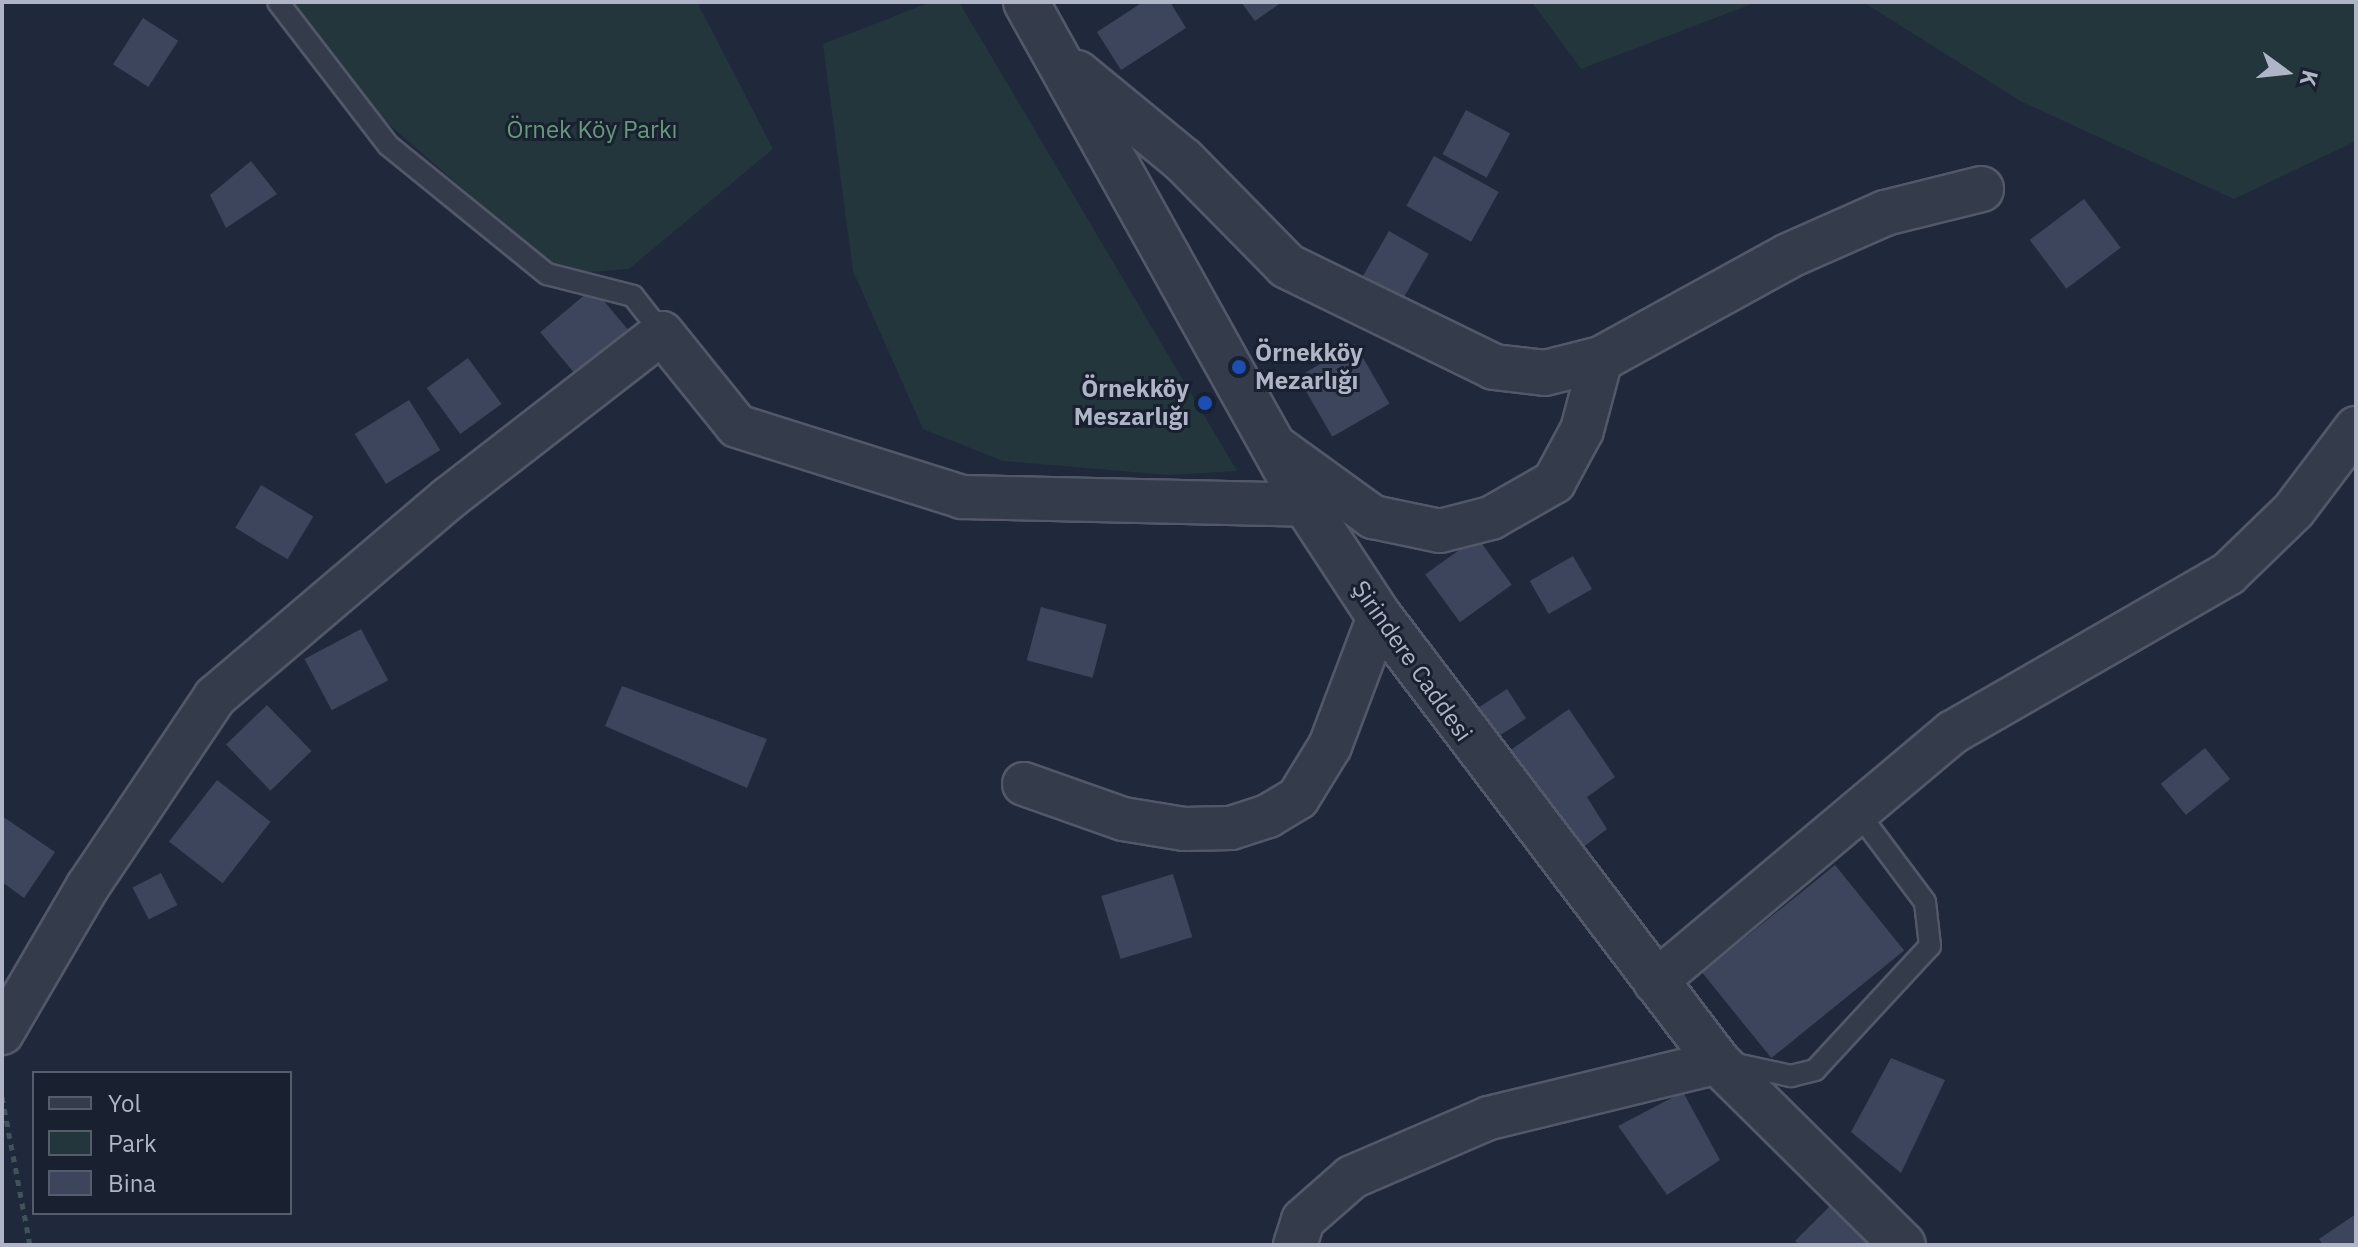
<!DOCTYPE html>
<html>
<head>
<meta charset="utf-8">
<style>
  body { margin:0 }
  #map { position:relative; width:2358px; height:1247px; overflow:hidden; background:#20293b; font-family:"IBM Plex Sans",sans-serif }
  div>[style] { position:absolute }
  .green>* { inset:0; background:#22363c }
  .building>* { inset:0; background:#3c455b; transform-origin:0 0 }
  .path>* { height:5px; margin-top:-2.5px; transform-origin:0; background:repeating-linear-gradient(90deg,#405359 0 6px,transparent 0 12px) }
  .roads { filter:drop-shadow(2px 0 #525869) drop-shadow(-2px 0 #525869) drop-shadow(0 2px #525869) drop-shadow(0 -2px #525869) }
  .service>* { height:20px; margin:-10px; padding:0 10px; transform-origin:10px; border-radius:10px; background:#343b4b }
  .minor>* { height:42px; margin:-21px; padding:0 21px; transform-origin:21px; border-radius:21px; background:#343b4b }
  .tertiary>* { height:44px; margin:-22px; padding:0 22px; transform-origin:22px; border-radius:22px; background:#343b4b }
  .dots>* { width:22px; height:22px; translate:-50% -50%; box-sizing:border-box; border:4px solid #192030; border-radius:50% }
  span { translate:-50% -50%; white-space:nowrap; text-align:center; line-height:1.15; -webkit-text-stroke:6px #192030; paint-order:stroke }
  .park-label { font-size:24px; color:#649a77 }
  .poi-label { font-size:24px; color:#afb5c7; font-weight:700 }
  .left { translate:0 -50%; text-align:left }
  .right { translate:-100% -50%; text-align:right }
  .street-label { font-size:24px; color:#afb5c7 }
  .frame { position:absolute; inset:0; border:4px solid #afb5c7; pointer-events:none }
  .legend { position:absolute; left:32px; top:1071px; width:260px; height:144px; box-sizing:border-box; background:#192030; border:2px solid #555c6c; margin:0; padding:10px 14px; list-style:none; font-size:24px; color:#afb5c7 }
  .legend li { display:flex; align-items:center; gap:16px; height:40px }
  .legend b { width:40px; border:2px solid #555c6c }
  .north { position:absolute; left:2246px; top:32px; width:80px; height:80px; -webkit-text-stroke:6px #192030; paint-order:stroke; rotate:105deg; font-size:22px; font-weight:700; line-height:32px; text-align:center; color:#afb5c7 }
  .north::after { content:''; display:block; margin:auto; width:28px; height:36px; background:#afb5c7; clip-path:polygon(50% 0,100% 100%,50% 72%,0 100%) }
</style>
</head>
<body>
<div id="map">
  <div class="green">
    <div style="clip-path:polygon(294px 2px,697px 2px,773px 149px,629px 269px,589px 272px,548px 263px,369px 107px)"></div>
    <div style="clip-path:polygon(931px 2px,959px 2px,1237px 471px,1168px 475px,1003px 461px,923px 429px,853px 271px,823px 44px)"></div>
    <div style="clip-path:polygon(1532px 2px,1757px 2px,1581px 69px)"></div>
    <div style="clip-path:polygon(1863px 2px,2356px 2px,2356px 141px,2234px 199px,2022px 102px)"></div>
  </div>
  <div class="building">
    <div style="clip-path:polygon(1143px 2px,1170px 2px,1186px 28px,1121px 70px,1097px 32px)"></div>
    <div style="clip-path:polygon(1241px 2px,1282px 2px,1255px 21px)"></div>
    <div style="left:143px;top:18px;width:42px;height:55px;rotate:33deg"></div>
    <div style="left:1466px;top:110px;width:50px;height:50px;rotate:28deg"></div>
    <div style="left:1434px;top:156px;width:74px;height:57px;rotate:29deg"></div>
    <div style="clip-path:polygon(251px 161px,277px 194px,226px 228px,210px 195px)"></div>
    <div style="left:2084px;top:199px;width:61px;height:68px;rotate:53deg"></div>
    <div style="left:1389px;top:231px;width:46px;height:57px;rotate:30deg"></div>
    <div style="left:593px;top:288px;width:61px;height:69px;rotate:50deg"></div>
    <div style="left:1355px;top:344px;width:69px;height:66px;rotate:60deg"></div>
    <div style="left:468px;top:358px;width:57px;height:51px;rotate:54deg"></div>
    <div style="left:409px;top:400px;width:59px;height:64px;rotate:58deg"></div>
    <div style="left:261px;top:485px;width:61px;height:50px;rotate:31deg"></div>
    <div style="left:1477px;top:537px;width:59px;height:64px;rotate:54deg"></div>
    <div style="left:1573px;top:556px;width:38px;height:50px;rotate:60deg"></div>
    <div style="left:1041px;top:607px;width:68px;height:55px;rotate:15deg"></div>
    <div style="left:361px;top:629px;width:58px;height:64px;rotate:62deg"></div>
    <div style="clip-path:polygon(622px 686px,767px 739px,747px 788px,605px 726px)"></div>
    <div style="left:1507px;top:689px;width:35px;height:44px;rotate:57deg"></div>
    <div style="left:267px;top:705px;width:64px;height:57px;rotate:46deg"></div>
    <div style="clip-path:polygon(1569px 709px,1615px 777px,1587px 797px,1607px 829px,1573px 855px,1502px 756px)"></div>
    <div style="left:2205px;top:748px;width:40px;height:57px;rotate:51deg"></div>
    <div style="left:217px;top:780px;width:68px;height:78px;rotate:38deg"></div>
    <div style="clip-path:polygon(2px 816px,55px 852px,24px 898px,2px 882px)"></div>
    <div style="left:1835px;top:865px;width:110px;height:171px;rotate:51deg"></div>
    <div style="left:161px;top:873px;width:36px;height:32px;rotate:63deg"></div>
    <div style="left:1173px;top:874px;width:66px;height:75px;rotate:73deg"></div>
    <div style="clip-path:polygon(1891px 1058px,1945px 1080px,1901px 1173px,1851px 1132px)"></div>
    <div style="clip-path:polygon(1683px 1092px,1720px 1160px,1667px 1195px,1618px 1126px)"></div>
    <div style="clip-path:polygon(1836px 1200px,1879px 1245px,1800px 1245px,1795px 1241px)"></div>
    <div style="clip-path:polygon(2356px 1214px,2356px 1245px,2323px 1245px,2319px 1239px)"></div>
  </div>
  <div class="path">
    <div style="left:2px;top:1097px;width:151px;rotate:79.3deg"></div>
  </div>
  <div class="roads">
    <div class="service">
      <div style="left:278px;top:2px;width:180px;rotate:52.4deg"></div>
      <div style="left:388px;top:145px;width:205px;rotate:39.1deg"></div>
      <div style="left:547px;top:274px;width:89px;rotate:14.3deg"></div>
      <div style="left:633px;top:296px;width:47px;rotate:51.9deg"></div>
      <div style="left:1722px;top:1061px;width:71px;rotate:12.3deg"></div>
      <div style="left:1791px;top:1076px;width:25px;rotate:-14deg"></div>
      <div style="left:1815px;top:1070px;width:169px;rotate:-47.2deg"></div>
      <div style="left:1930px;top:946px;width:44px;rotate:-96.5deg"></div>
      <div style="left:1925px;top:902px;width:114px;rotate:-126.8deg"></div>
    </div>
    <div class="minor">
      <div style="left:1272px;top:444px;width:125px;rotate:35.9deg"></div>
      <div style="left:1373px;top:517px;width:68px;rotate:11.8deg"></div>
      <div style="left:1440px;top:531px;width:53px;rotate:-14.3deg"></div>
      <div style="left:1491px;top:518px;width:73px;rotate:-29.7deg"></div>
      <div style="left:1554px;top:482px;width:59px;rotate:-61.7deg"></div>
      <div style="left:1582px;top:430px;width:73px;rotate:-75deg"></div>
      <div style="left:1024px;top:784px;width:105px;rotate:19.5deg"></div>
      <div style="left:1123px;top:819px;width:62px;rotate:9.3deg"></div>
      <div style="left:1184px;top:829px;width:47px;rotate:-1.2deg"></div>
      <div style="left:1231px;top:828px;width:39px;rotate:-18deg"></div>
      <div style="left:1268px;top:816px;width:35px;rotate:-31deg"></div>
      <div style="left:1298px;top:798px;width:61px;rotate:-58.4deg"></div>
      <div style="left:1330px;top:746px;width:139px;rotate:-69.3deg"></div>
      <div style="left:1655px;top:982px;width:389px;rotate:-40deg"></div>
      <div style="left:1953px;top:732px;width:317px;rotate:-29.9deg"></div>
      <div style="left:2228px;top:574px;width:92px;rotate:-44.1deg"></div>
      <div style="left:2294px;top:510px;width:103px;rotate:-52.9deg"></div>
      <div style="left:2px;top:1033px;width:170px;rotate:-59.7deg"></div>
      <div style="left:88px;top:886px;width:228px;rotate:-56.1deg"></div>
      <div style="left:215px;top:697px;width:307px;rotate:-40.4deg"></div>
      <div style="left:449px;top:498px;width:269px;rotate:-37.8deg"></div>
      <div style="left:662px;top:333px;width:119px;rotate:51.1deg"></div>
      <div style="left:737px;top:426px;width:236px;rotate:17.5deg"></div>
      <div style="left:962px;top:497px;width:344px;rotate:1.3deg"></div>
      <div style="left:1295px;top:1245px;width:26px;rotate:-72deg"></div>
      <div style="left:1303px;top:1220px;width:65px;rotate:-41.3deg"></div>
      <div style="left:1352px;top:1177px;width:149px;rotate:-23.3deg"></div>
      <div style="left:1489px;top:1118px;width:236px;rotate:-13.7deg"></div>
    </div>
    <div class="tertiary">
      <div style="left:1026px;top:2px;width:576px;rotate:60.9deg"></div>
      <div style="left:1306px;top:505px;width:133px;rotate:56.7deg"></div>
      <div style="left:1379px;top:616px;width:560px;rotate:52.76deg"></div>
      <div style="left:1718px;top:1062px;width:260px;rotate:44.7deg"></div>
      <div style="left:1077px;top:73px;width:137px;rotate:39.4deg"></div>
      <div style="left:1183px;top:160px;width:148px;rotate:45.5deg"></div>
      <div style="left:1287px;top:266px;width:230px;rotate:26deg"></div>
      <div style="left:1494px;top:367px;width:51px;rotate:6.7deg"></div>
      <div style="left:1545px;top:373px;width:58px;rotate:-14deg"></div>
      <div style="left:1601px;top:359px;width:213px;rotate:-28.8deg"></div>
      <div style="left:1788px;top:256px;width:106px;rotate:-23.9deg"></div>
      <div style="left:1885px;top:213px;width:99px;rotate:-14deg"></div>
    </div>
  </div>
  <div class="dots">
    <div style="left:1239px;top:367px;background:#1a4fb4"></div>
    <div style="left:1205px;top:403px;background:#1a4fb4"></div>
  </div>
  <div class="park-label">
    <span style="left:592px;top:130px">Örnek Köy Parkı</span>
  </div>
  <div class="poi-label">
    <span class="left" style="left:1255px;top:367px">Örnekköy<br>Mezarlığı</span>
    <span class="right" style="left:1189px;top:403px">Örnekköy<br>Meszarlığı</span>
  </div>
  <div class="street-label">
    <span style="left:1412px;top:661px;rotate:55deg">Şirindere Caddesi</span>
  </div>
  <div class="frame"></div>
  <ul class="legend">
  <li><b style="height:10px;background:#343b4b"></b>Yol</li>
  <li><b style="height:22px;background:#22363c"></b>Park</li>
  <li><b style="height:22px;background:#3c455b"></b>Bina</li>
  </ul>
  <div class="north">K</div>
</div>
</body>
</html>
